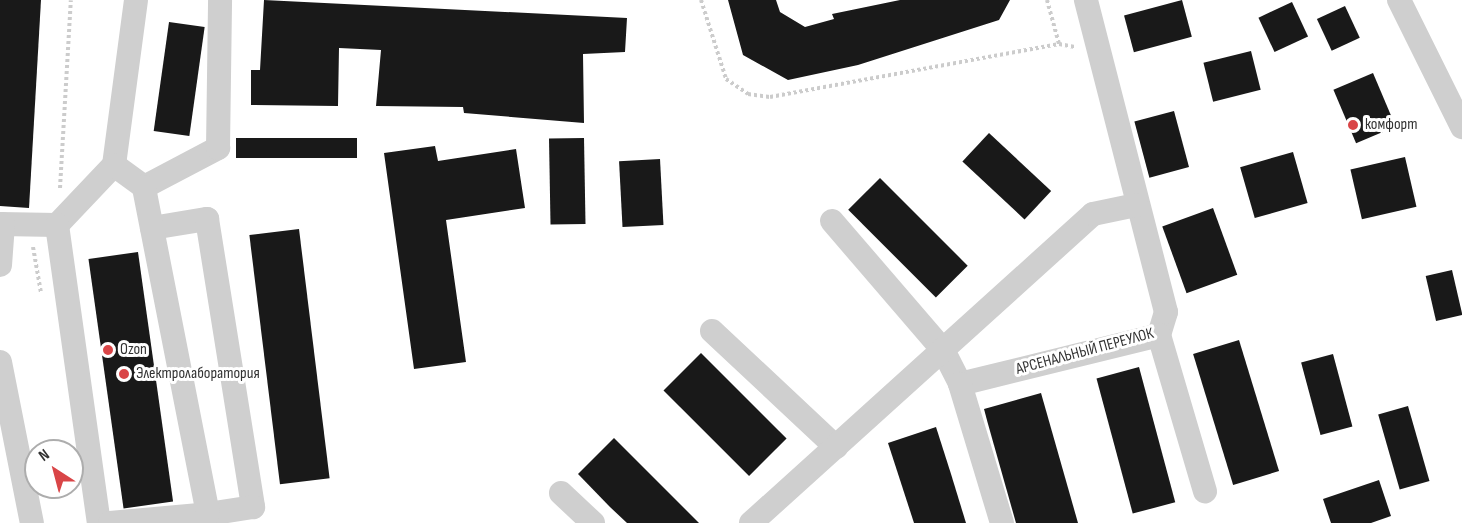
<!DOCTYPE html>
<html>
<head>
<meta charset="utf-8">
<style>
  body { margin:0 }
  #map { position:relative; width:1462px; height:523px; overflow:hidden; background:#fff; font-family:"Sofia Sans Condensed",sans-serif }
  div>[style] { position:absolute }
  .building>* { inset:0; background:#191919; transform-origin:0 0 }
  .path>* { height:4px; margin-top:-2px; transform-origin:0; background:repeating-linear-gradient(90deg,#ccc 0 3px,transparent 0 6px) }
  .minor>* { height:24px; margin:-12px; padding:0 12px; transform-origin:12px; border-radius:12px; background:#cfcfcf }
  .dots>* { width:16px; height:16px; translate:-50% -50%; box-sizing:border-box; border:3px solid #fff; border-radius:50% }
  span { translate:-50% -50%; white-space:nowrap; text-align:center; line-height:1.15; -webkit-text-stroke:6px #fff; paint-order:stroke }
  .poi-label { font-size:16px; color:#323232 }
  .left { translate:0 -50%; text-align:left }
  .street-label { font-size:16px; color:#323232 }
  .north { position:absolute; left:24px; top:439px; width:60px; height:60px; box-sizing:border-box; background:#fff; border:2px solid #adadad; border-radius:50%; rotate:324deg; font-size:16px; font-weight:700; line-height:24px; text-align:center; color:#323232 }
  .north::after { content:''; display:block; margin:auto; width:21px; height:27px; background:#d94547; clip-path:polygon(50% 0,100% 100%,50% 72%,0 100%) }
</style>
</head>
<body>
<div id="map">
  <div class="building">
    <div style="clip-path:polygon(0 0,41px 0,29px 208px,0 206px)"></div>
    <div style="clip-path:polygon(264px 0,627px 18px,625px 52px,583px 54px,584px 123px,464px 113px,463px 107px,376px 106px,381px 50px,339px 48px,338px 106px,251px 105px,251px 70px,260px 70px)"></div>
    <div style="clip-path:polygon(728px 0,776px 0,780px 12px,805px 27px,834px 19px,832px 14px,900px 0,1010px 0,999px 20px,858px 65px,788px 80px,743px 55px)"></div>
    <div style="left:1182px;top:0;width:38px;height:60px;rotate:75deg"></div>
    <div style="left:1292px;top:2px;width:38px;height:37px;rotate:65deg"></div>
    <div style="left:1345px;top:6px;width:35px;height:31px;rotate:65deg"></div>
    <div style="left:169px;top:22px;width:36px;height:110px;rotate:8deg"></div>
    <div style="left:1251px;top:51px;width:40px;height:49px;rotate:76deg"></div>
    <div style="left:1373px;top:73px;width:58px;height:43px;rotate:67deg"></div>
    <div style="left:1174px;top:111px;width:58px;height:41px;rotate:75deg"></div>
    <div style="left:989px;top:133px;width:85px;height:39px;rotate:43deg"></div>
    <div style="left:357px;top:138px;width:20px;height:121px;rotate:90deg"></div>
    <div style="left:584px;top:138px;width:86px;height:35px;rotate:89deg"></div>
    <div style="clip-path:polygon(435px 146px,438px 161px,516px 149px,525px 208px,446px 220px,466px 362px,414px 369px,384px 153px)"></div>
    <div style="left:1293px;top:152px;width:53px;height:55px;rotate:74deg"></div>
    <div style="left:1405px;top:157px;width:51px;height:56px;rotate:77deg"></div>
    <div style="left:660px;top:159px;width:66px;height:41px;rotate:87deg"></div>
    <div style="left:880px;top:178px;width:124px;height:45px;rotate:45deg"></div>
    <div style="left:1213px;top:208px;width:71px;height:54px;rotate:70deg"></div>
    <div style="left:299px;top:229px;width:251px;height:50px;rotate:83deg"></div>
    <div style="left:138px;top:252px;width:252px;height:50px;rotate:82deg"></div>
    <div style="left:1452px;top:270px;width:46px;height:27px;rotate:77deg"></div>
    <div style="left:1239px;top:340px;width:137px;height:48px;rotate:73deg"></div>
    <div style="left:701px;top:353px;width:121px;height:53px;rotate:45deg"></div>
    <div style="left:1333px;top:354px;width:75px;height:33px;rotate:75deg"></div>
    <div style="left:1139px;top:367px;width:140px;height:44px;rotate:75deg"></div>
    <div style="clip-path:polygon(1041px 393px,1078px 523px,1016px 523px,988px 424px,984px 409px)"></div>
    <div style="left:1408px;top:406px;width:78px;height:31px;rotate:74deg"></div>
    <div style="clip-path:polygon(936px 427px,951px 474px,966px 523px,914px 523px,888px 443px)"></div>
    <div style="clip-path:polygon(614px 438px,699px 523px,627px 523px,610px 507px,578px 474px)"></div>
    <div style="clip-path:polygon(1379px 480px,1391px 516px,1371px 523px,1331px 523px,1323px 499px)"></div>
  </div>
  <div class="path">
    <div style="left:701px;top:0;width:83px;rotate:72.4deg"></div>
    <div style="left:726px;top:79px;width:27px;rotate:34deg"></div>
    <div style="left:748px;top:94px;width:22px;rotate:8deg"></div>
    <div style="left:770px;top:97px;width:294px;rotate:-10.4deg"></div>
    <div style="left:1047px;top:0;width:46px;rotate:74.7deg"></div>
    <div style="left:1059px;top:44px;width:16px;rotate:11deg"></div>
    <div style="left:60px;top:188px;width:188px;rotate:-86.7deg"></div>
    <div style="left:33px;top:247px;width:47px;rotate:80.1deg"></div>
  </div>
  <div class="minor">
    <div style="left:1399px;top:0;width:142px;rotate:63.6deg"></div>
    <div style="left:114px;top:165px;width:166px;rotate:-82.4deg"></div>
    <div style="left:832px;top:221px;width:170px;rotate:49.3deg"></div>
    <div style="left:943px;top:350px;width:38px;rotate:63deg"></div>
    <div style="left:960px;top:384px;width:205px;rotate:-13.8deg"></div>
    <div style="left:1159px;top:335px;width:24px;rotate:-73deg"></div>
    <div style="left:1166px;top:312px;width:322px;rotate:-104.4deg"></div>
    <div style="left:0;top:224px;width:57px;rotate:1deg"></div>
    <div style="left:57px;top:225px;width:83px;rotate:-46.5deg"></div>
    <div style="left:114px;top:165px;width:37px;rotate:36deg"></div>
    <div style="left:144px;top:187px;width:84px;rotate:-27.8deg"></div>
    <div style="left:218px;top:148px;width:148px;rotate:-89.2deg"></div>
    <div style="left:57px;top:225px;width:301px;rotate:82deg"></div>
    <div style="left:152px;top:228px;width:56px;rotate:-9.3deg"></div>
    <div style="left:207px;top:219px;width:292px;rotate:80.9deg"></div>
    <div style="left:253px;top:507px;width:46px;rotate:171.2deg"></div>
    <div style="left:0;top:265px;width:41px;rotate:-85.8deg"></div>
    <div style="left:712px;top:331px;width:170px;rotate:43.1deg"></div>
    <div style="left:1159px;top:335px;width:163px;rotate:73.6deg"></div>
    <div style="left:0;top:362px;width:164px;rotate:78.8deg"></div>
    <div style="left:960px;top:384px;width:145px;rotate:73.2deg"></div>
    <div style="left:561px;top:493px;width:44px;rotate:43.2deg"></div>
    <div style="left:110px;top:523px;width:98px;rotate:-5.2deg"></div>
    <div style="left:208px;top:514px;width:333px;rotate:-101.1deg"></div>
    <div style="left:751px;top:523px;width:461px;rotate:-42.1deg"></div>
    <div style="left:1093px;top:214px;width:44px;rotate:-11.8deg"></div>
  </div>
  <div class="dots">
    <div style="left:1353px;top:125px;background:#d94547"></div>
    <div style="left:108px;top:350px;background:#d94547"></div>
    <div style="left:124px;top:374px;background:#d94547"></div>
  </div>
  <div class="poi-label">
    <span class="left" style="left:1365px;top:125px">комфорт</span>
    <span class="left" style="left:120px;top:350px">Ozon</span>
    <span class="left" style="left:136px;top:374px">Электролаборатория</span>
  </div>
  <div class="street-label">
    <span style="left:1085px;top:352px;rotate:-15deg">АРСЕНАЛЬНЫЙ ПЕРЕУЛОК</span>
  </div>
  <div class="north">N</div>
</div>
</body>
</html>
